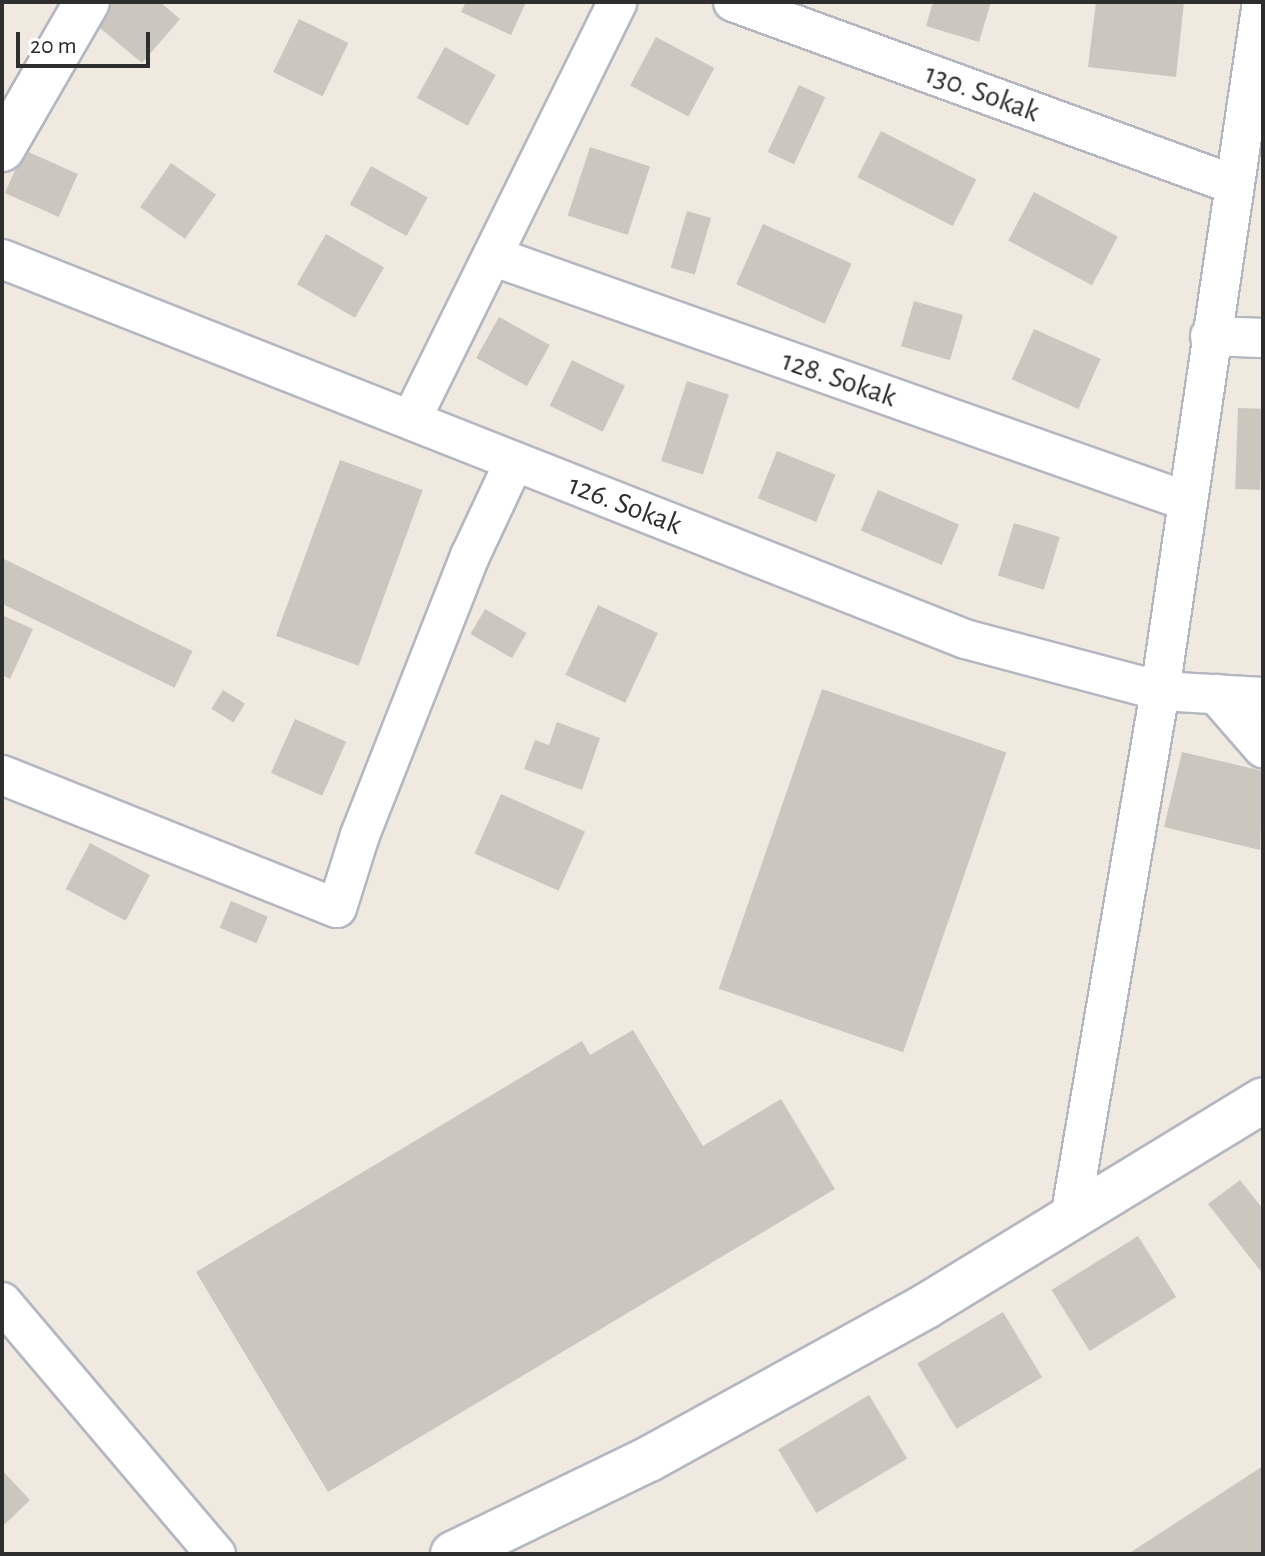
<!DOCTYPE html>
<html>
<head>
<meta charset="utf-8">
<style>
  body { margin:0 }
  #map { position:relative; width:1265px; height:1556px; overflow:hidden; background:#f0e9e0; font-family:"Alegreya Sans",sans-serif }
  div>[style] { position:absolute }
  .building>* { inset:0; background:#cbc7be; transform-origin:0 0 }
  .roads { filter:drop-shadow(2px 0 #b4b6c2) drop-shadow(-2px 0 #b4b6c2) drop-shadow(0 2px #b4b6c2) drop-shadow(0 -2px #b4b6c2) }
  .minor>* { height:38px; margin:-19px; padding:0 19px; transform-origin:19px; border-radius:19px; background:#fff }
  .tertiary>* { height:44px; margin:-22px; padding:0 22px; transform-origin:22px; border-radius:22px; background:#fff }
  .secondary>* { height:44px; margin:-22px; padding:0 22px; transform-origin:22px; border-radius:22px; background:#fff }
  span { translate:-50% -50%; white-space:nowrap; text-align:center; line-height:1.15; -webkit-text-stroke:6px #fff; paint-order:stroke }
  .street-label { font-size:30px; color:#2e2e2e }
  .frame { position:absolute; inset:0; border:4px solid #2e2e2e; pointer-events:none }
  .scale { position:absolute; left:16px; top:32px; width:134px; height:36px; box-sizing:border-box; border:4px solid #2e2e2e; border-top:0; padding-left:10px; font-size:24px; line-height:28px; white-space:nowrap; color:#2e2e2e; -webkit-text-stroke:6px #fff; paint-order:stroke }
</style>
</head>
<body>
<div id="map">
  <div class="building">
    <div style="clip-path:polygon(112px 2px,160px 2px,180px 19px,142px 63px,94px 23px)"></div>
    <div style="clip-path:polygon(466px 2px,526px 2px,511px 35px,461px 12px)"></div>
    <div style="clip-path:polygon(933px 2px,991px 2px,979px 42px,926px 26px)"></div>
    <div style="clip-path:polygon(1096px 2px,1184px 2px,1176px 77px,1088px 67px)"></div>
    <div style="left:299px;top:19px;width:55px;height:59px;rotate:26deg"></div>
    <div style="left:656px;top:37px;width:66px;height:55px;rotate:28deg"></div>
    <div style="left:445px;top:47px;width:58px;height:58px;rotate:29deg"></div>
    <div style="left:799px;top:85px;width:29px;height:74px;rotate:25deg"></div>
    <div style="left:881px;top:131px;width:107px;height:52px;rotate:27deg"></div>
    <div style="left:590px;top:147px;width:63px;height:72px;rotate:18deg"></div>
    <div style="left:24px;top:150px;width:59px;height:47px;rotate:24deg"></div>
    <div style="left:171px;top:163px;width:55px;height:54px;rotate:35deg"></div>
    <div style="left:371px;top:166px;width:65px;height:44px;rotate:29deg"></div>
    <div style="left:1034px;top:192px;width:95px;height:55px;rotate:28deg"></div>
    <div style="left:687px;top:211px;width:25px;height:59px;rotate:16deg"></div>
    <div style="left:763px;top:224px;width:97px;height:66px;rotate:24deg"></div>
    <div style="left:326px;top:234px;width:67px;height:58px;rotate:30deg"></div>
    <div style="left:914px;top:301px;width:51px;height:47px;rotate:16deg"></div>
    <div style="left:499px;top:317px;width:58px;height:47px;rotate:29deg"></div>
    <div style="left:1034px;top:329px;width:73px;height:55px;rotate:24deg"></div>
    <div style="left:572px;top:360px;width:59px;height:51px;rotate:26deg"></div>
    <div style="left:687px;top:381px;width:44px;height:84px;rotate:18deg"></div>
    <div style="left:1238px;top:408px;width:25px;height:81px;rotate:2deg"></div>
    <div style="left:777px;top:451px;width:63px;height:51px;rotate:22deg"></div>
    <div style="left:340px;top:460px;width:88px;height:187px;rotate:20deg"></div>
    <div style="left:878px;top:490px;width:88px;height:44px;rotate:23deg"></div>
    <div style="left:1014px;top:523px;width:48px;height:55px;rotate:17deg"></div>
    <div style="left:2px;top:558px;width:212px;height:41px;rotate:26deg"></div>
    <div style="left:598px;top:605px;width:66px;height:77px;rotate:25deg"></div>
    <div style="left:485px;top:609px;width:48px;height:29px;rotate:30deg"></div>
    <div style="clip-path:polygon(2px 615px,33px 629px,10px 679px,2px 675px)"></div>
    <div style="left:822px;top:689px;width:195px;height:317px;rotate:19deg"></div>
    <div style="left:223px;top:690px;width:26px;height:22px;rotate:32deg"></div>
    <div style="left:295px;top:719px;width:56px;height:59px;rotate:24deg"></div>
    <div style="clip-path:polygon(557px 722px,600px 738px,582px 790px,524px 769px,535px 740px,549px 745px)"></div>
    <div style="clip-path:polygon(1182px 752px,1263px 771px,1260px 850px,1164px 827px)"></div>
    <div style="left:501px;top:794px;width:92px;height:65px;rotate:24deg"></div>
    <div style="left:90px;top:843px;width:68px;height:52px;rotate:28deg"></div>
    <div style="left:231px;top:901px;width:40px;height:29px;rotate:23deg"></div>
    <div style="clip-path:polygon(633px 1030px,703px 1146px,781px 1099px,835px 1189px,328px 1492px,196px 1272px,582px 1041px,590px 1055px)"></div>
    <div style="clip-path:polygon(1240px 1180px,1263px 1209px,1263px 1274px,1208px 1204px)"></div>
    <div style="left:1138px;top:1236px;width:72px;height:102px;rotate:58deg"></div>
    <div style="left:1003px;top:1312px;width:76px;height:100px;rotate:59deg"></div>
    <div style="left:869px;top:1395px;width:74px;height:106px;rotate:59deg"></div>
    <div style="clip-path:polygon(1263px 1466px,1263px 1554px,1128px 1554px)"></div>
    <div style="clip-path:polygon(2px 1470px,30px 1500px,2px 1527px)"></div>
  </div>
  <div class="roads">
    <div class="minor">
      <div style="left:733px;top:2px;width:531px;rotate:20.04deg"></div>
      <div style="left:492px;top:256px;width:736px;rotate:19.44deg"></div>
      <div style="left:2px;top:259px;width:1035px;rotate:21.53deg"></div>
      <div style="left:965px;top:639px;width:202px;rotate:14.9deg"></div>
      <div style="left:1160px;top:691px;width:103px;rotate:3.3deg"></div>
      <div style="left:1210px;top:336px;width:53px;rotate:2.2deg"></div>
      <div style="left:411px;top:420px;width:466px;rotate:-63.7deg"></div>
      <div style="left:1216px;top:694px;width:72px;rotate:49deg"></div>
      <div style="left:2px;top:775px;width:360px;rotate:21.7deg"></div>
      <div style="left:337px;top:908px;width:77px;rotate:-72.5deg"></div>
      <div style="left:360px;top:835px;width:300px;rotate:-68.5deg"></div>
      <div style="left:470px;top:556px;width:104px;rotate:-64.9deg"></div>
      <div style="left:1070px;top:1218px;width:535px;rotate:-80.31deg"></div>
      <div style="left:1160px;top:691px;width:697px;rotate:-81.58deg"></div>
      <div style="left:2px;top:1302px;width:331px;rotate:49.7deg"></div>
    </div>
    <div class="tertiary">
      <div style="left:2px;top:149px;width:170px;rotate:-60deg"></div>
    </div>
    <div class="secondary">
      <div style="left:453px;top:1554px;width:218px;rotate:-25.9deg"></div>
      <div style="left:649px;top:1459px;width:316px;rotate:-28.9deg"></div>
      <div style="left:926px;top:1306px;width:395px;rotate:-31.4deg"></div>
    </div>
  </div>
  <div class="street-label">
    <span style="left:982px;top:93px;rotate:20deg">130. Sokak</span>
    <span style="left:839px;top:379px;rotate:19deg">128. Sokak</span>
    <span style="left:625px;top:505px;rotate:21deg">126. Sokak</span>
  </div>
  <div class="frame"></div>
  <div class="scale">20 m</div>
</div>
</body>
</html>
